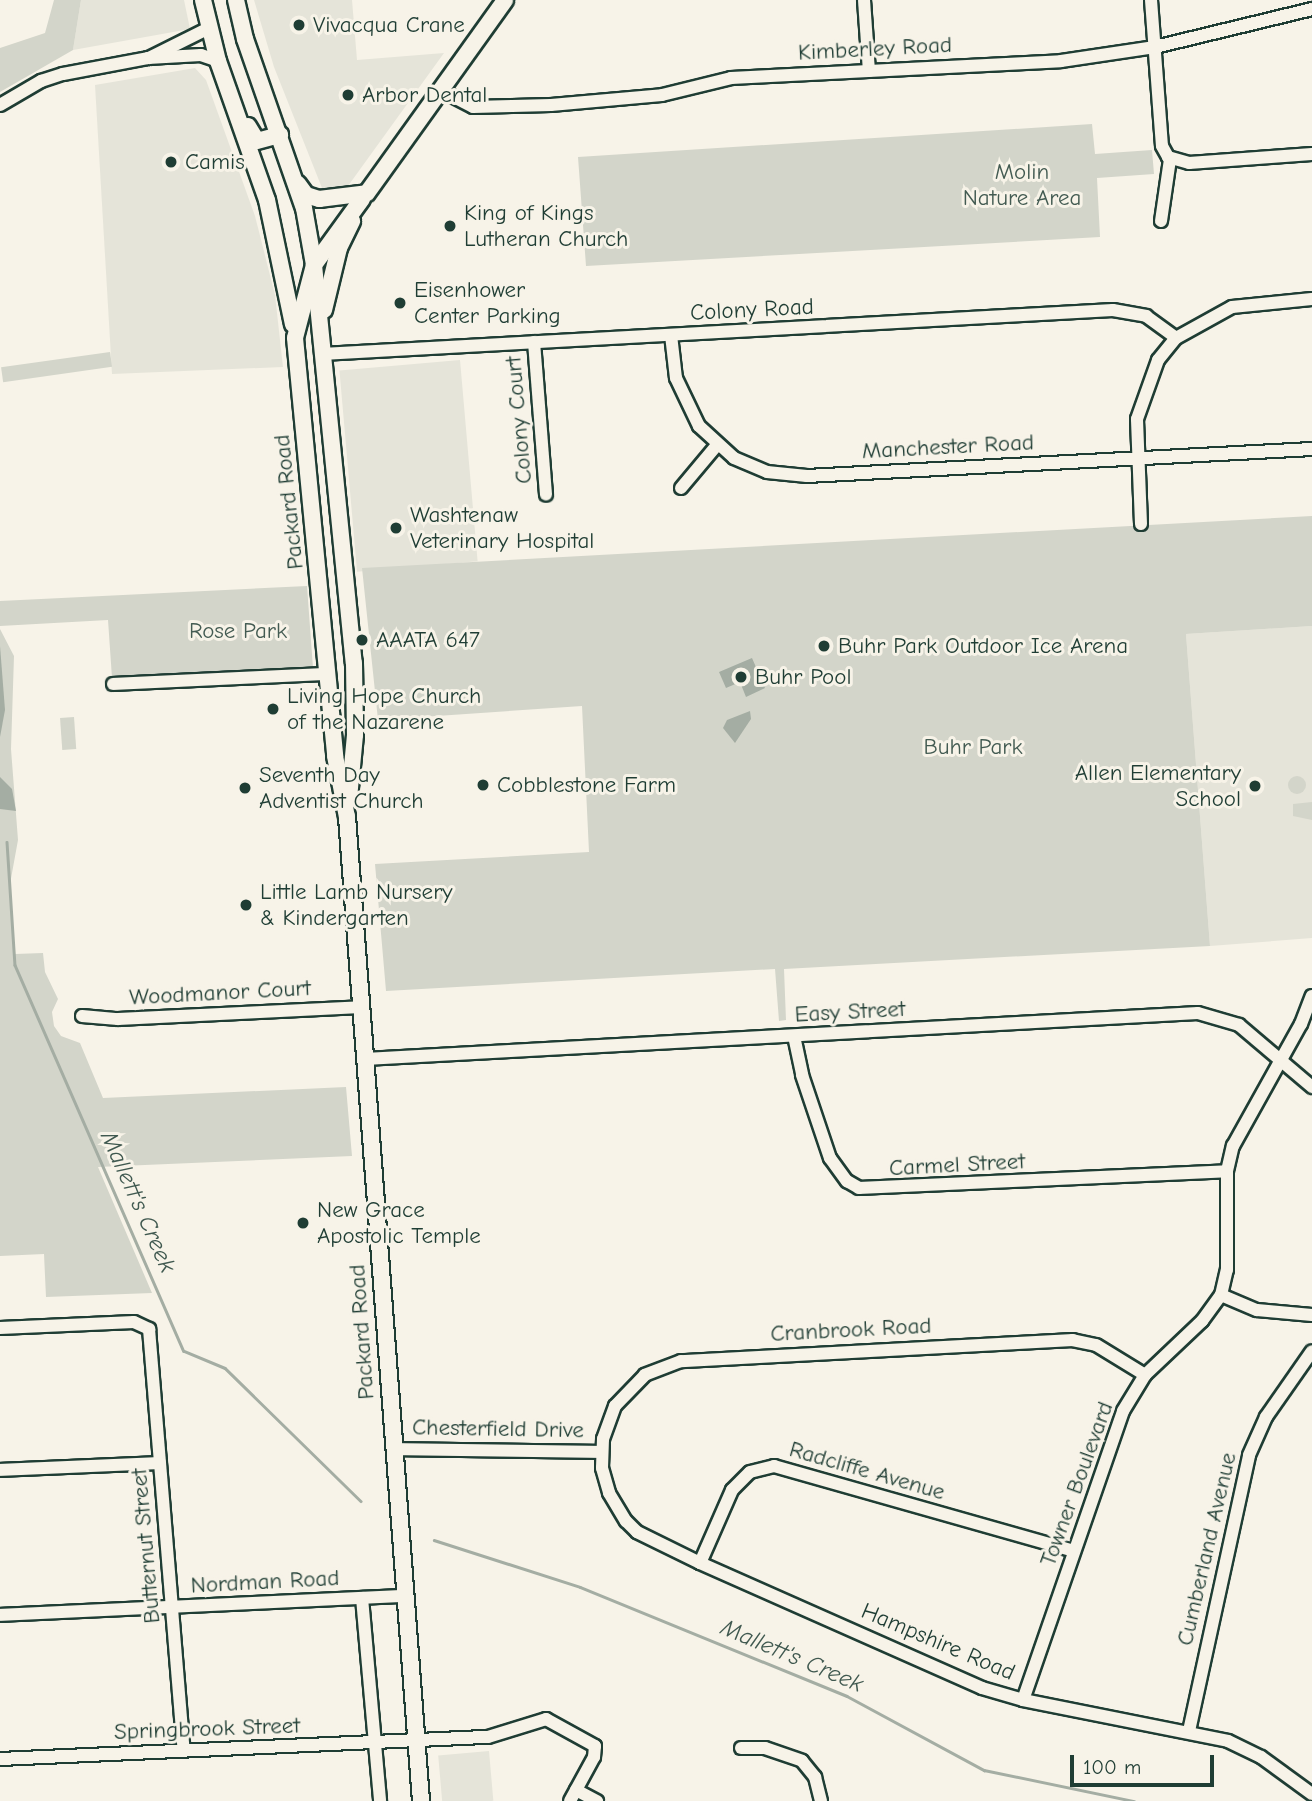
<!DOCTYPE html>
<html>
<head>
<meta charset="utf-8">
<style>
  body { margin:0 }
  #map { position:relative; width:1312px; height:1801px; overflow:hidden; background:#f7f3e8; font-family:"Comic Neue",sans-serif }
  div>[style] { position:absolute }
  .built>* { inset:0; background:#e5e4d9; transform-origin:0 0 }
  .green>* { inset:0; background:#d3d5ca; transform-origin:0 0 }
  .round { border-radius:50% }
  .water>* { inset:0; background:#a4ada3 }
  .stream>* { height:2.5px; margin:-1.25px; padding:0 1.25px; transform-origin:1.25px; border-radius:1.25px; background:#a4ada3 }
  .roads { filter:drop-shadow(2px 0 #1f3d34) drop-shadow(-2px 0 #1f3d34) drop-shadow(0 2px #1f3d34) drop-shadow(0 -2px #1f3d34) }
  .minor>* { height:12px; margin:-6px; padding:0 6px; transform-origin:6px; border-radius:6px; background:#f7f3e8 }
  .secondary>* { height:16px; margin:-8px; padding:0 8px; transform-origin:8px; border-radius:8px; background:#f7f3e8 }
  .dots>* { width:19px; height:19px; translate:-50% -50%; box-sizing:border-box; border:4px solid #f7f3e8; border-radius:50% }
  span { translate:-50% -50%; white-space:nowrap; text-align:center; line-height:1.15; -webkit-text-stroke:6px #f7f3e8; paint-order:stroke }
  .poi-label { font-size:23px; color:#1f3d34 }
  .left { translate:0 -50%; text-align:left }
  .right { translate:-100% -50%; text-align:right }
  .street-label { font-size:23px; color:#1f3d34 }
  .park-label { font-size:23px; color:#435b52 }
  .water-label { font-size:24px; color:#405950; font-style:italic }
  .scale { position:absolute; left:1070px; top:1755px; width:144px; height:32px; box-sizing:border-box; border:4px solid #1f3d34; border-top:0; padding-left:9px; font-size:21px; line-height:24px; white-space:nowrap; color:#1f3d34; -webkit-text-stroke:5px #f7f3e8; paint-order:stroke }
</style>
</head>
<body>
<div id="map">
  <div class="built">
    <div style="clip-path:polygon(81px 0,184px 0,190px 29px,73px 50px)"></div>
    <div style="clip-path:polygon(254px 0,352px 0,357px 60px,444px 53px,348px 186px,322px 188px,274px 67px)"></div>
    <div style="clip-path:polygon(195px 68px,206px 80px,255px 216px,275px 295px,283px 367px,112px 374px,95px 85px)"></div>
    <div style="left:460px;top:360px;width:202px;height:121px;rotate:85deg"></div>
    <div style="clip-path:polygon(1312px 626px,1312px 938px,1210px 946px,1186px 634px)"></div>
    <div style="left:489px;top:1751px;width:50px;height:51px;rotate:85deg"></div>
  </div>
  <div class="green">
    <div style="clip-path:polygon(54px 0,81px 0,73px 50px,0 92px,0 48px,45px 33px)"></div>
    <div style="clip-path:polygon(1092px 124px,1095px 154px,1152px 150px,1154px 174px,1097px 178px,1100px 237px,586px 266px,578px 157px)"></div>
    <div style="left:110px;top:352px;width:15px;height:110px;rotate:82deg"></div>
    <div style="clip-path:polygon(1312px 516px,1312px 626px,1186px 634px,1210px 946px,784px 969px,786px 1020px,779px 1021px,775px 969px,386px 991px,375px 864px,589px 852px,582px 706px,378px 720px,362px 568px)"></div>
    <div style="clip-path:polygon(307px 586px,313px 668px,112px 678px,108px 620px,0 626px,0 601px)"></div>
    <div style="clip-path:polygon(0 629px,14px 656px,11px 749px,18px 840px,10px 884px,15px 954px,43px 953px,45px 972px,58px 999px,52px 1012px,54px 1026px,61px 1036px,80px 1043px,103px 1098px,346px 1087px,352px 1156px,98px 1167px,152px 1293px,46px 1297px,44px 1254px,0 1256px)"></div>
    <div style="left:74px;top:717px;width:32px;height:14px;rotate:86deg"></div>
    <div class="round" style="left:1288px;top:776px;width:18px;height:18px"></div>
    <div style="clip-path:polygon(1312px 802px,1312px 820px,1293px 816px,1293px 804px)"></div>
  </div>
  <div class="water">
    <div style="clip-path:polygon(0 646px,5px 710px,0 737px)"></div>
    <div style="clip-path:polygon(752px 658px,765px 688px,746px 697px,740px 682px,726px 688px,719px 672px)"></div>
    <div style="clip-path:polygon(750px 711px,751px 719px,735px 743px,723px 728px,727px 720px)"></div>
    <div style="clip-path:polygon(0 777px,12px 789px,16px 811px,0 809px)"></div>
  </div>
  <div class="stream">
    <div style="left:7px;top:842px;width:123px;rotate:86.3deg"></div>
    <div style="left:15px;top:965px;width:421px;rotate:66.4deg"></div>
    <div style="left:184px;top:1351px;width:44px;rotate:22.5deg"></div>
    <div style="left:225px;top:1368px;width:190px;rotate:44.4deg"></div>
    <div style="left:434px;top:1540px;width:153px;rotate:17.8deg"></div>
    <div style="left:580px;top:1587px;width:288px;rotate:22.2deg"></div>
    <div style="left:847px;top:1696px;width:156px;rotate:28.4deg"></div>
    <div style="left:984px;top:1770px;width:153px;rotate:11.7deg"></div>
  </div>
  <div class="roads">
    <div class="minor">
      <div style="left:864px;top:0;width:71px;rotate:86deg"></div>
      <div style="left:1151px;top:0;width:146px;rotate:85.7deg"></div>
      <div style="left:1162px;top:146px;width:13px;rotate:61deg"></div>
      <div style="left:1168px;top:157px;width:22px;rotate:16deg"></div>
      <div style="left:1189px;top:163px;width:123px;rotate:-4.2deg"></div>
      <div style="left:149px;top:58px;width:67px;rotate:-26.6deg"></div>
      <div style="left:440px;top:90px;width:37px;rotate:27deg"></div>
      <div style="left:473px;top:107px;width:78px;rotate:-1.5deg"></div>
      <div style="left:551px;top:105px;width:111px;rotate:-5.1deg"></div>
      <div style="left:662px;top:95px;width:71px;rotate:-13.8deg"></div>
      <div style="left:731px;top:78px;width:330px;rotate:-2.9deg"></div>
      <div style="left:1061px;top:61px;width:95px;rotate:-8.5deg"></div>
      <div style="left:1155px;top:47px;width:162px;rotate:-13.6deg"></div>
      <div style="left:0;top:105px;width:48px;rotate:-30.3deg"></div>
      <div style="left:41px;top:81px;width:23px;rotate:-18deg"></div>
      <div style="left:63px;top:74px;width:86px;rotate:-10.7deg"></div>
      <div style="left:148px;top:58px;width:53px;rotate:-3.2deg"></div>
      <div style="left:201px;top:55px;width:18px;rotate:19deg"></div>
      <div style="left:1161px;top:221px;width:63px;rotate:-81.7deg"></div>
      <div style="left:671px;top:335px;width:43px;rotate:83.4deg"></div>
      <div style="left:676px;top:378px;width:53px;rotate:64.4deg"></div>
      <div style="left:699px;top:426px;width:47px;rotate:42.4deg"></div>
      <div style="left:734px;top:458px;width:36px;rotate:23deg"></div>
      <div style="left:767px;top:472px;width:40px;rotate:5.7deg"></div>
      <div style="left:807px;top:476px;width:506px;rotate:-3.06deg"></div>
      <div style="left:534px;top:342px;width:153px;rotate:85.5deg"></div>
      <div style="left:322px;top:354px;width:792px;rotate:-3.18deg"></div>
      <div style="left:1113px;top:310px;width:34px;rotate:10deg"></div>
      <div style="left:1146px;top:316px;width:37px;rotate:36deg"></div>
      <div style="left:681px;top:488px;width:56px;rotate:-50.1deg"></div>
      <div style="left:1141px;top:524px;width:105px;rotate:-92.2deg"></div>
      <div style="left:1137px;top:419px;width:63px;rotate:-70.4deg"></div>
      <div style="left:1158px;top:360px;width:28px;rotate:-51deg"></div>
      <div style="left:1176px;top:338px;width:64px;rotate:-29deg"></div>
      <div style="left:1232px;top:307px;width:80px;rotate:-5.7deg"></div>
      <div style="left:113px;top:684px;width:216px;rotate:-2.7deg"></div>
      <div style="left:82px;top:1016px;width:36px;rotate:5deg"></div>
      <div style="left:118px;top:1019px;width:243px;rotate:-2.8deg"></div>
      <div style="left:794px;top:1036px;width:40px;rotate:78deg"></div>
      <div style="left:802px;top:1075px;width:88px;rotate:71.4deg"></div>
      <div style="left:830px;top:1158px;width:29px;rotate:54deg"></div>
      <div style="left:847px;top:1181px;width:14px;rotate:30deg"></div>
      <div style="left:859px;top:1188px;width:368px;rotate:-2.6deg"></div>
      <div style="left:365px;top:1059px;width:834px;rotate:-3.16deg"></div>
      <div style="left:1198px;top:1013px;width:43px;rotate:16.3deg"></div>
      <div style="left:1239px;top:1025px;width:96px;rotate:40.3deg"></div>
      <div style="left:1221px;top:1295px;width:39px;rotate:23deg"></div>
      <div style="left:1257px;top:1310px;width:55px;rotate:5.2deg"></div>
      <div style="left:0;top:1328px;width:134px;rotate:-2.6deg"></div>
      <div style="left:134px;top:1322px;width:17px;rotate:25deg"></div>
      <div style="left:149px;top:1329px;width:423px;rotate:85.3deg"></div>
      <div style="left:1145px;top:1375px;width:57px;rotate:-148.5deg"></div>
      <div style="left:1096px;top:1345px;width:24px;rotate:-168deg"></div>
      <div style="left:1073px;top:1340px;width:393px;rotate:176.9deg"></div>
      <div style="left:681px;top:1361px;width:39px;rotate:159deg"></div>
      <div style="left:645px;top:1375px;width:43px;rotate:134.1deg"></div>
      <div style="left:615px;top:1406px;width:35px;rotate:110deg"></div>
      <div style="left:603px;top:1439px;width:29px;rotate:92deg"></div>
      <div style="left:602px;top:1468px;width:26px;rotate:74deg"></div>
      <div style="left:609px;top:1493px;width:33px;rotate:59deg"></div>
      <div style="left:626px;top:1521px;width:16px;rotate:45deg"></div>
      <div style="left:637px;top:1532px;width:70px;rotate:26.2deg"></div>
      <div style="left:700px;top:1563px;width:308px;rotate:23.9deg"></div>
      <div style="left:982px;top:1688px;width:43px;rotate:16.3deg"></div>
      <div style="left:1023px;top:1700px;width:209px;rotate:11.3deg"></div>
      <div style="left:1228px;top:1741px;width:37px;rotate:26deg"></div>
      <div style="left:1261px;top:1757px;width:63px;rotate:36deg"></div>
      <div style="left:394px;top:1449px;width:206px;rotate:0.8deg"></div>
      <div style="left:0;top:1470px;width:160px;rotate:-2.5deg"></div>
      <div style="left:700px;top:1563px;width:80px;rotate:-66.3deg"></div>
      <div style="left:732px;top:1490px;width:25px;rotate:-45deg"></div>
      <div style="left:750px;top:1472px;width:25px;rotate:-14deg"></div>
      <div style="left:774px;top:1466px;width:312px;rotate:15.8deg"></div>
      <div style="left:362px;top:1598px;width:204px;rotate:84.9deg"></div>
      <div style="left:0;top:1615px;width:406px;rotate:-2.7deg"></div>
      <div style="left:1023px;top:1700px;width:306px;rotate:-70.9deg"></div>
      <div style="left:1123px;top:1411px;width:42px;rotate:-58.6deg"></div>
      <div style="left:1145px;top:1375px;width:79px;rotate:-43.5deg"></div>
      <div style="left:1202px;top:1321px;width:32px;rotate:-54deg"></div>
      <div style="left:1221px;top:1295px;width:26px;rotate:-77deg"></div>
      <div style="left:1227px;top:1270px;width:99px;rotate:-90deg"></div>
      <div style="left:1227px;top:1171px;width:26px;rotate:-77deg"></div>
      <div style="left:1233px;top:1146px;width:140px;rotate:-60.9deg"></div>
      <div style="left:1301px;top:1024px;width:30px;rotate:-69deg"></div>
      <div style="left:1189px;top:1731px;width:282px;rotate:-77.7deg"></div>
      <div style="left:1249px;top:1455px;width:42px;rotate:-65.9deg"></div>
      <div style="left:1266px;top:1417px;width:80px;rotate:-55.1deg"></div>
      <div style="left:741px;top:1748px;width:24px"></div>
      <div style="left:765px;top:1748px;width:39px;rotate:19deg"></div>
      <div style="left:802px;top:1761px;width:21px;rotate:51deg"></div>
      <div style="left:815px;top:1777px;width:25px;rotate:76deg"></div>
      <div style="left:0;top:1759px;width:488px;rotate:-2.6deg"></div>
      <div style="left:488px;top:1737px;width:61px;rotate:-17.2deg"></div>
      <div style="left:546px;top:1719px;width:56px;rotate:28.9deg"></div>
      <div style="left:595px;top:1746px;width:11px;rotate:95deg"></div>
      <div style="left:594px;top:1757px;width:50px;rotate:118.6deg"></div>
      <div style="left:576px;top:1790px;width:24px;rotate:28deg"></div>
    </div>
    <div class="secondary">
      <div style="left:203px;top:0;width:63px;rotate:76.2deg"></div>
      <div style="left:218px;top:61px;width:147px;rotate:70.6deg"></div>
      <div style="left:267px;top:200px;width:127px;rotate:78.2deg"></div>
      <div style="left:236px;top:0;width:40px;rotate:77deg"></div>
      <div style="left:245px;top:39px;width:179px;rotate:70.8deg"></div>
      <div style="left:304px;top:208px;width:58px;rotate:80deg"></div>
      <div style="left:314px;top:265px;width:400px;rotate:84.3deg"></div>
      <div style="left:354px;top:663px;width:72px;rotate:89.2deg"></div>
      <div style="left:355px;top:735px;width:64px;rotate:95.4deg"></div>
      <div style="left:248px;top:126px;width:17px;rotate:59deg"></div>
      <div style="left:257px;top:141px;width:24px;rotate:-15deg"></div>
      <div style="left:298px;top:184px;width:14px;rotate:54deg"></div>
      <div style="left:306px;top:195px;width:14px;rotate:17deg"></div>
      <div style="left:319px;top:199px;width:48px;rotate:-7.1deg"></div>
      <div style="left:367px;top:193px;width:237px;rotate:-54.4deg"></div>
      <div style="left:362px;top:199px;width:82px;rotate:126deg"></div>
      <div style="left:314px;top:265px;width:75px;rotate:104.6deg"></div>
      <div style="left:295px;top:338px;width:420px;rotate:84.5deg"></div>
      <div style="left:335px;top:756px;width:62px;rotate:78.9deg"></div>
      <div style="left:347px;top:817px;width:987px;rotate:85.7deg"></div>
      <div style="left:324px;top:310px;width:64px;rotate:-76.4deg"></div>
      <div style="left:339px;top:248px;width:30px;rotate:-64deg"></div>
    </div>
  </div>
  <div class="dots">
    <div style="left:299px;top:25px;background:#1f3d34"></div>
    <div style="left:348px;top:95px;background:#1f3d34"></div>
    <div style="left:171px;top:162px;background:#1f3d34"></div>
    <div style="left:450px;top:226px;background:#1f3d34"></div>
    <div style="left:400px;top:303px;background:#1f3d34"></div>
    <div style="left:396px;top:528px;background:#1f3d34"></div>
    <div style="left:362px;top:640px;background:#1f3d34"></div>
    <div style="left:824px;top:646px;background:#1f3d34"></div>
    <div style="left:741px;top:677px;background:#1f3d34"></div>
    <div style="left:273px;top:709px;background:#1f3d34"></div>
    <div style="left:483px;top:785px;background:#1f3d34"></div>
    <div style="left:1255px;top:786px;background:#1f3d34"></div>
    <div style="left:245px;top:788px;background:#1f3d34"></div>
    <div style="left:246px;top:905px;background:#1f3d34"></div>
    <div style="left:303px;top:1223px;background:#1f3d34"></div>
  </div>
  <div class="poi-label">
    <span class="left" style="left:313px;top:25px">Vivacqua Crane</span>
    <span class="left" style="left:362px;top:95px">Arbor Dental</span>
    <span class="left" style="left:185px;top:162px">Camis</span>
    <span class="left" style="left:464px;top:226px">King of Kings<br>Lutheran Church</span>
    <span class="left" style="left:414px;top:303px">Eisenhower<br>Center Parking</span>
    <span class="left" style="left:410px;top:528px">Washtenaw<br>Veterinary Hospital</span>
    <span class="left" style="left:376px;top:640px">AAATA 647</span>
    <span class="left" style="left:838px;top:646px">Buhr Park Outdoor Ice Arena</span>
    <span class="left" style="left:755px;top:677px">Buhr Pool</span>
    <span class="left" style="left:287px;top:709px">Living Hope Church<br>of the Nazarene</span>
    <span class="right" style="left:1241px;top:786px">Allen Elementary<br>School</span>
    <span class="left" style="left:259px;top:788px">Seventh Day<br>Adventist Church</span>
    <span class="left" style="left:497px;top:785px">Cobblestone Farm</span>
    <span class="left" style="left:260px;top:905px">Little Lamb Nursery<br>&amp; Kindergarten</span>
    <span class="left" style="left:317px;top:1223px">New Grace<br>Apostolic Temple</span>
  </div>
  <div class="street-label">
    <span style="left:875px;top:49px;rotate:-3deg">Kimberley Road</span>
    <span style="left:752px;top:310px;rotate:-3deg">Colony Road</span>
    <span style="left:519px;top:420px;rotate:-95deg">Colony Court</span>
    <span style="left:948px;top:447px;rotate:-3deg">Manchester Road</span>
    <span style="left:289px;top:502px;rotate:-96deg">Packard Road</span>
    <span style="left:220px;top:993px;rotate:-3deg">Woodmanor Court</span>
    <span style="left:850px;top:1012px;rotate:-3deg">Easy Street</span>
    <span style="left:957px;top:1165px;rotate:-3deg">Carmel Street</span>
    <span style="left:851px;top:1330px;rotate:-3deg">Cranbrook Road</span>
    <span style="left:362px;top:1332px;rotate:-94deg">Packard Road</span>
    <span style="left:498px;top:1429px;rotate:1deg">Chesterfield Drive</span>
    <span style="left:867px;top:1471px;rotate:16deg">Radcliffe Avenue</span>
    <span style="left:1077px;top:1484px;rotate:-70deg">Towner Boulevard</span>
    <span style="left:146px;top:1546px;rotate:-95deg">Butternut Street</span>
    <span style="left:1207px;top:1549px;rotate:-77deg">Cumberland Avenue</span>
    <span style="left:265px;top:1582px;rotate:-3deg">Nordman Road</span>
    <span style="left:938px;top:1642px;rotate:23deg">Hampshire Road</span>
    <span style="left:207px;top:1729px;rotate:-2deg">Springbrook Street</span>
  </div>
  <div class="park-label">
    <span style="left:1022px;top:185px">Molin<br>Nature Area</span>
    <span style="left:238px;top:631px">Rose Park</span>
    <span style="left:973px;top:747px">Buhr Park</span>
  </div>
  <div class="water-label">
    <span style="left:138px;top:1202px;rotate:66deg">Mallett's Creek</span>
    <span style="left:792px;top:1656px;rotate:23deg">Mallett's Creek</span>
  </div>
  <div class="scale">100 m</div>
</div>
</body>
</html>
